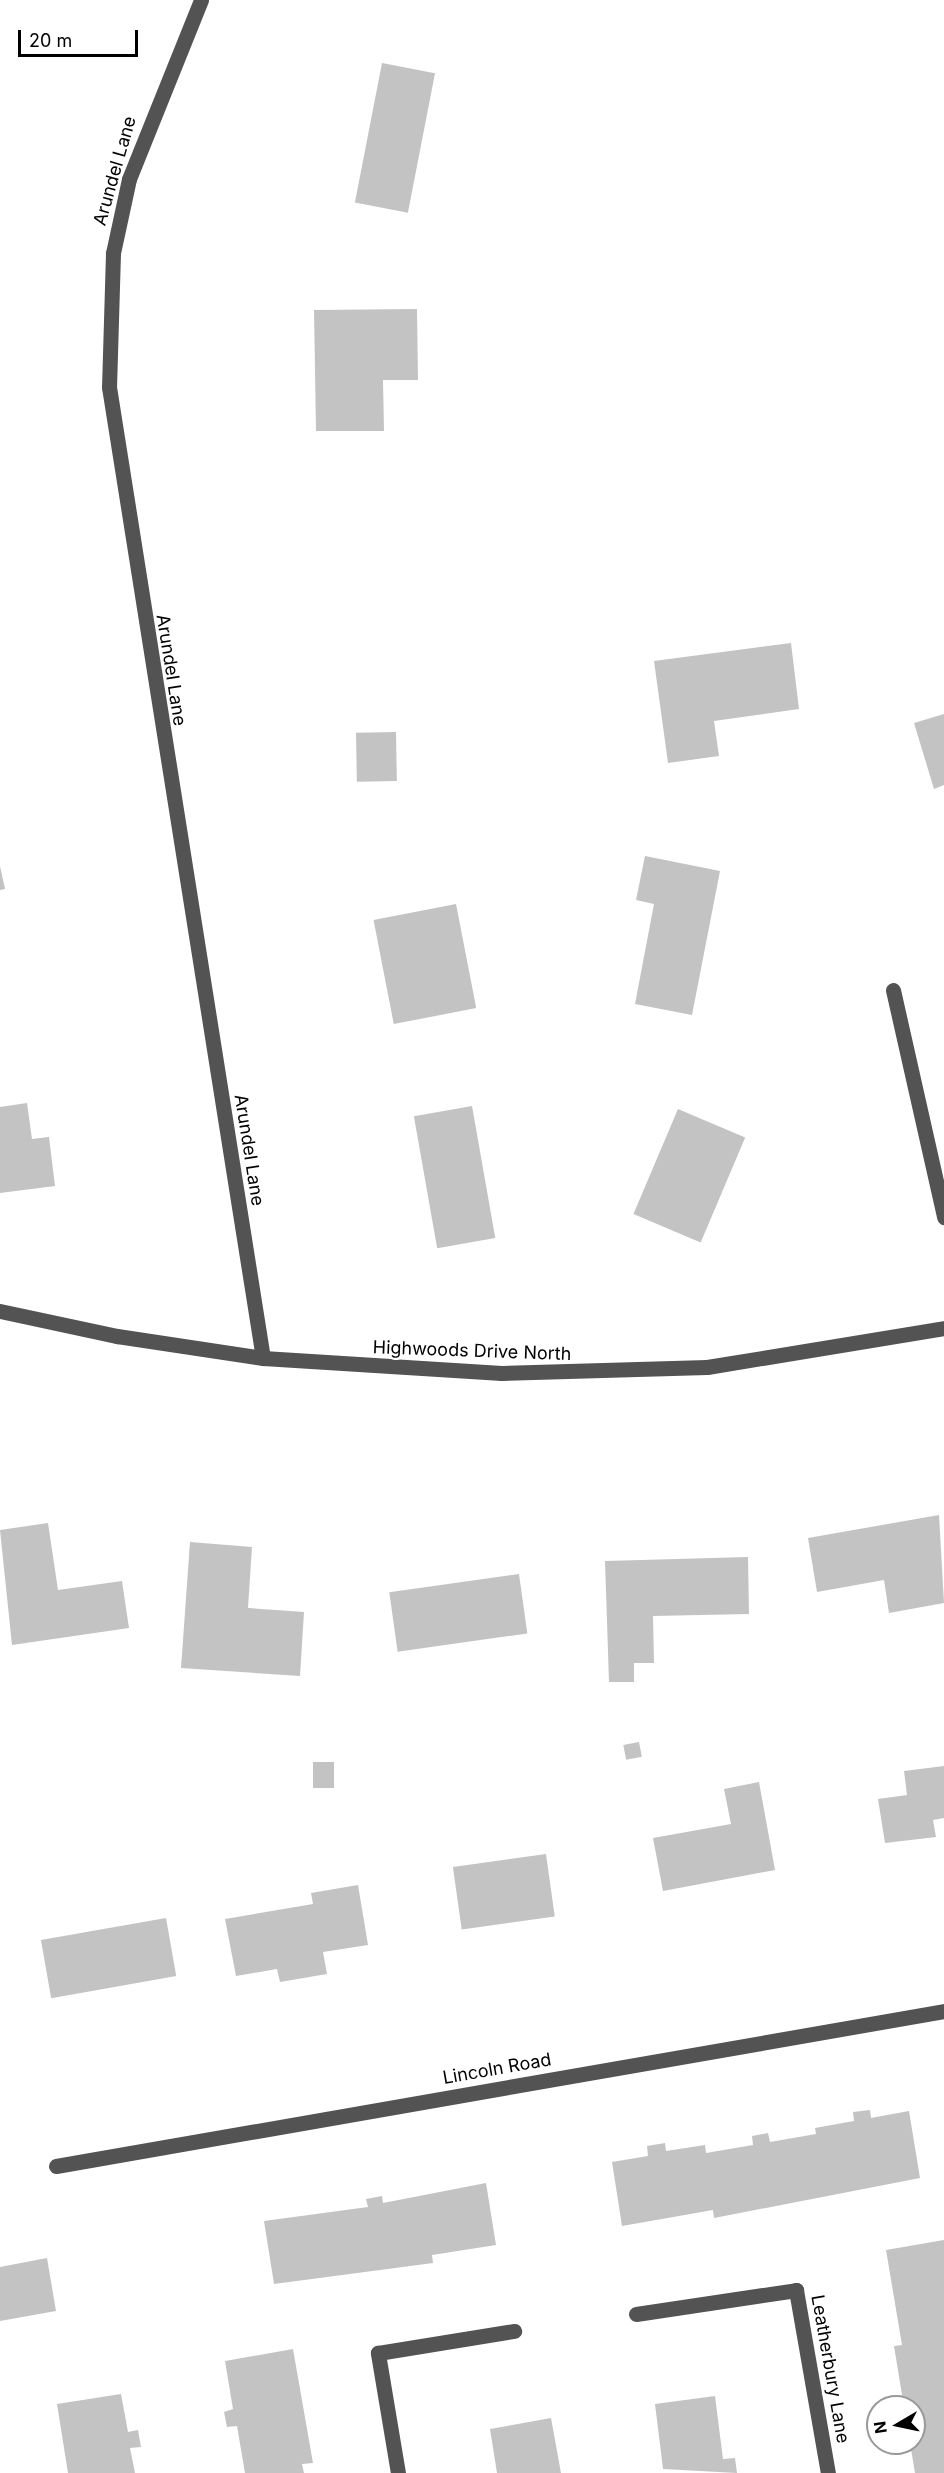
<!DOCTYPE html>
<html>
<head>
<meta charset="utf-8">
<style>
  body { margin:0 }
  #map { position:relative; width:944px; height:2473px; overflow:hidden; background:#fff; font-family:Inter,sans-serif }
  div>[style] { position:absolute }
  .building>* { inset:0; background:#c3c3c3; transform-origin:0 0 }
  .minor>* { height:15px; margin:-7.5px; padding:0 7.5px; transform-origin:7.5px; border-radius:7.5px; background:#535353 }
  span { translate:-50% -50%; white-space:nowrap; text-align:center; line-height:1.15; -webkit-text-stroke:4.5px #fff; paint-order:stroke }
  .street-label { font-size:18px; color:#000 }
  .north { position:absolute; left:866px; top:2395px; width:60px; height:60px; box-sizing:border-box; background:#fff; border:2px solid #999; border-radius:50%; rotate:261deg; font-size:16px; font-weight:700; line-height:24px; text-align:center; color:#000 }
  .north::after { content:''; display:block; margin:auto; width:21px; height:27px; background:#000; clip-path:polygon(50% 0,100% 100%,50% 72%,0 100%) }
  .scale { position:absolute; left:18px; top:30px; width:120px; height:27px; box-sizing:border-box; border:3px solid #000; border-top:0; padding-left:8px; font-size:18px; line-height:21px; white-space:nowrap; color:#000; -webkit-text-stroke:4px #fff; paint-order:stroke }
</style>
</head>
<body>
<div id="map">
  <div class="building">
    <div style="left:382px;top:63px;width:54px;height:142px;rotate:11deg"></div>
    <div style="clip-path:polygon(417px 309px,418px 380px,383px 380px,384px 431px,316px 431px,314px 310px)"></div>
    <div style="clip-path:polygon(791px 643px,799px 709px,714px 721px,719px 756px,668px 763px,654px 661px)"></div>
    <div style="clip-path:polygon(944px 714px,944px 785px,934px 789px,914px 723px)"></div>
    <div style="left:396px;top:732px;width:49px;height:40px;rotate:89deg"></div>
    <div style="clip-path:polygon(645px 856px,720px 871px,692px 1015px,635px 1004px,654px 904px,636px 900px)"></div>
    <div style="clip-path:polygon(0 866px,5px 889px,0 890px)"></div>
    <div style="left:456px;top:904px;width:106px;height:84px;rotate:79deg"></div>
    <div style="clip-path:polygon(27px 1103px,32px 1139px,49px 1137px,55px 1186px,0 1193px,0 1107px)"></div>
    <div style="left:472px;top:1106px;width:134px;height:59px;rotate:80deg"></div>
    <div style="left:678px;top:1109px;width:73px;height:114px;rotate:23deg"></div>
    <div style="clip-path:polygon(939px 1515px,944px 1603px,889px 1613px,884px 1580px,817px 1592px,808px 1538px)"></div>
    <div style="clip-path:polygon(48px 1523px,58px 1590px,122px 1581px,129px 1628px,12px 1645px,0 1530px)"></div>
    <div style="clip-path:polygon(190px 1542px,252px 1547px,248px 1608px,304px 1612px,300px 1676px,181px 1668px)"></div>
    <div style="clip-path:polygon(748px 1557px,749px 1614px,653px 1616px,654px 1663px,634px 1663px,634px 1682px,609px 1682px,605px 1561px)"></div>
    <div style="left:519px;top:1574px;width:60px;height:131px;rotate:82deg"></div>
    <div style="left:639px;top:1742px;width:15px;height:16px;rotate:79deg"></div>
    <div style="left:313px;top:1762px;width:21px;height:26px"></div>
    <div style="clip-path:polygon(944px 1766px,944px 1818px,933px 1820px,936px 1837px,885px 1843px,878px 1799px,907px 1795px,904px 1771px)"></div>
    <div style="clip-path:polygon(759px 1782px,775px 1870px,663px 1891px,653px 1838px,731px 1824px,724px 1789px)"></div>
    <div style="left:546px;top:1854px;width:63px;height:94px;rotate:82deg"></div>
    <div style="clip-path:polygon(358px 1885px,368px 1945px,323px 1952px,327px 1974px,280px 1982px,277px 1969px,236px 1976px,225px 1919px,313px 1904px,311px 1893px)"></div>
    <div style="left:166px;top:1918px;width:59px;height:127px;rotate:80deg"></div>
    <div style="clip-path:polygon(870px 2110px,871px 2118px,909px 2111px,920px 2178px,714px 2218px,713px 2210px,622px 2226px,612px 2162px,648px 2156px,647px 2146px,665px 2143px,666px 2151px,705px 2145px,706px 2153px,753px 2145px,752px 2136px,768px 2133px,770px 2142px,816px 2134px,815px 2128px,854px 2121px,853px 2112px)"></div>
    <div style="clip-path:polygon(486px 2183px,496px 2245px,432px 2255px,433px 2263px,274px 2284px,264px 2221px,368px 2207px,366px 2199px,382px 2196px,383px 2203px)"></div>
    <div style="clip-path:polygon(944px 2240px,944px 2473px,915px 2473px,910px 2443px,914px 2443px,914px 2407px,904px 2407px,894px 2346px,902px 2345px,886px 2250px)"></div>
    <div style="clip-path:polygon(47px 2258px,56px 2311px,0 2321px,0 2267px)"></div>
    <div style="clip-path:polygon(293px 2349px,313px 2463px,302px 2464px,304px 2473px,245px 2473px,237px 2426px,227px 2427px,224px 2412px,233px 2409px,225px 2361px)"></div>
    <div style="clip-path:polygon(121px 2394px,128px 2432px,138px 2430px,141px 2447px,130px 2448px,135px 2473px,68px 2473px,57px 2404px)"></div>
    <div style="clip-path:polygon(715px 2396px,723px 2459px,735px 2458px,737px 2473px,663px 2469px,655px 2404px)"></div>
    <div style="clip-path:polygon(551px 2418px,561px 2473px,497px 2473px,490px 2429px)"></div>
  </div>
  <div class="minor">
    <div style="left:201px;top:0;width:193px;rotate:111.9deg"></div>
    <div style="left:129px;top:179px;width:76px;rotate:102.2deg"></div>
    <div style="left:113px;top:253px;width:134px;rotate:91.7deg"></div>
    <div style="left:109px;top:387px;width:983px;rotate:80.99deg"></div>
    <div style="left:893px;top:990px;width:233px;rotate:77.3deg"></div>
    <div style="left:0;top:1311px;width:120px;rotate:12.1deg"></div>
    <div style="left:117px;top:1336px;width:148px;rotate:8.6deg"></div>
    <div style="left:263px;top:1358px;width:239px;rotate:3.6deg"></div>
    <div style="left:502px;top:1373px;width:205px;rotate:-1.7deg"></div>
    <div style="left:707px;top:1367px;width:240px;rotate:-9.3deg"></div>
    <div style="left:56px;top:2166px;width:901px;rotate:-9.9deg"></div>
    <div style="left:636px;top:2314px;width:162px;rotate:-8.5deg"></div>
    <div style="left:796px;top:2290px;width:186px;rotate:80.1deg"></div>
    <div style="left:398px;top:2473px;width:122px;rotate:-99.5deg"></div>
    <div style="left:378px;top:2353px;width:138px;rotate:-9.2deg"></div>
  </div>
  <div class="street-label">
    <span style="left:115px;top:171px;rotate:-74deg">Arundel Lane</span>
    <span style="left:171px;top:670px;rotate:81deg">Arundel Lane</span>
    <span style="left:249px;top:1150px;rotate:81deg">Arundel Lane</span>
    <span style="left:472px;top:1351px;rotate:2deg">Highwoods Drive North</span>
    <span style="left:497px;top:2069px;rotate:-10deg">Lincoln Road</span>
    <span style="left:830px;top:2369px;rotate:80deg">Leatherbury Lane</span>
  </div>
  <div class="north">N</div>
  <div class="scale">20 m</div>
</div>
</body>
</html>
